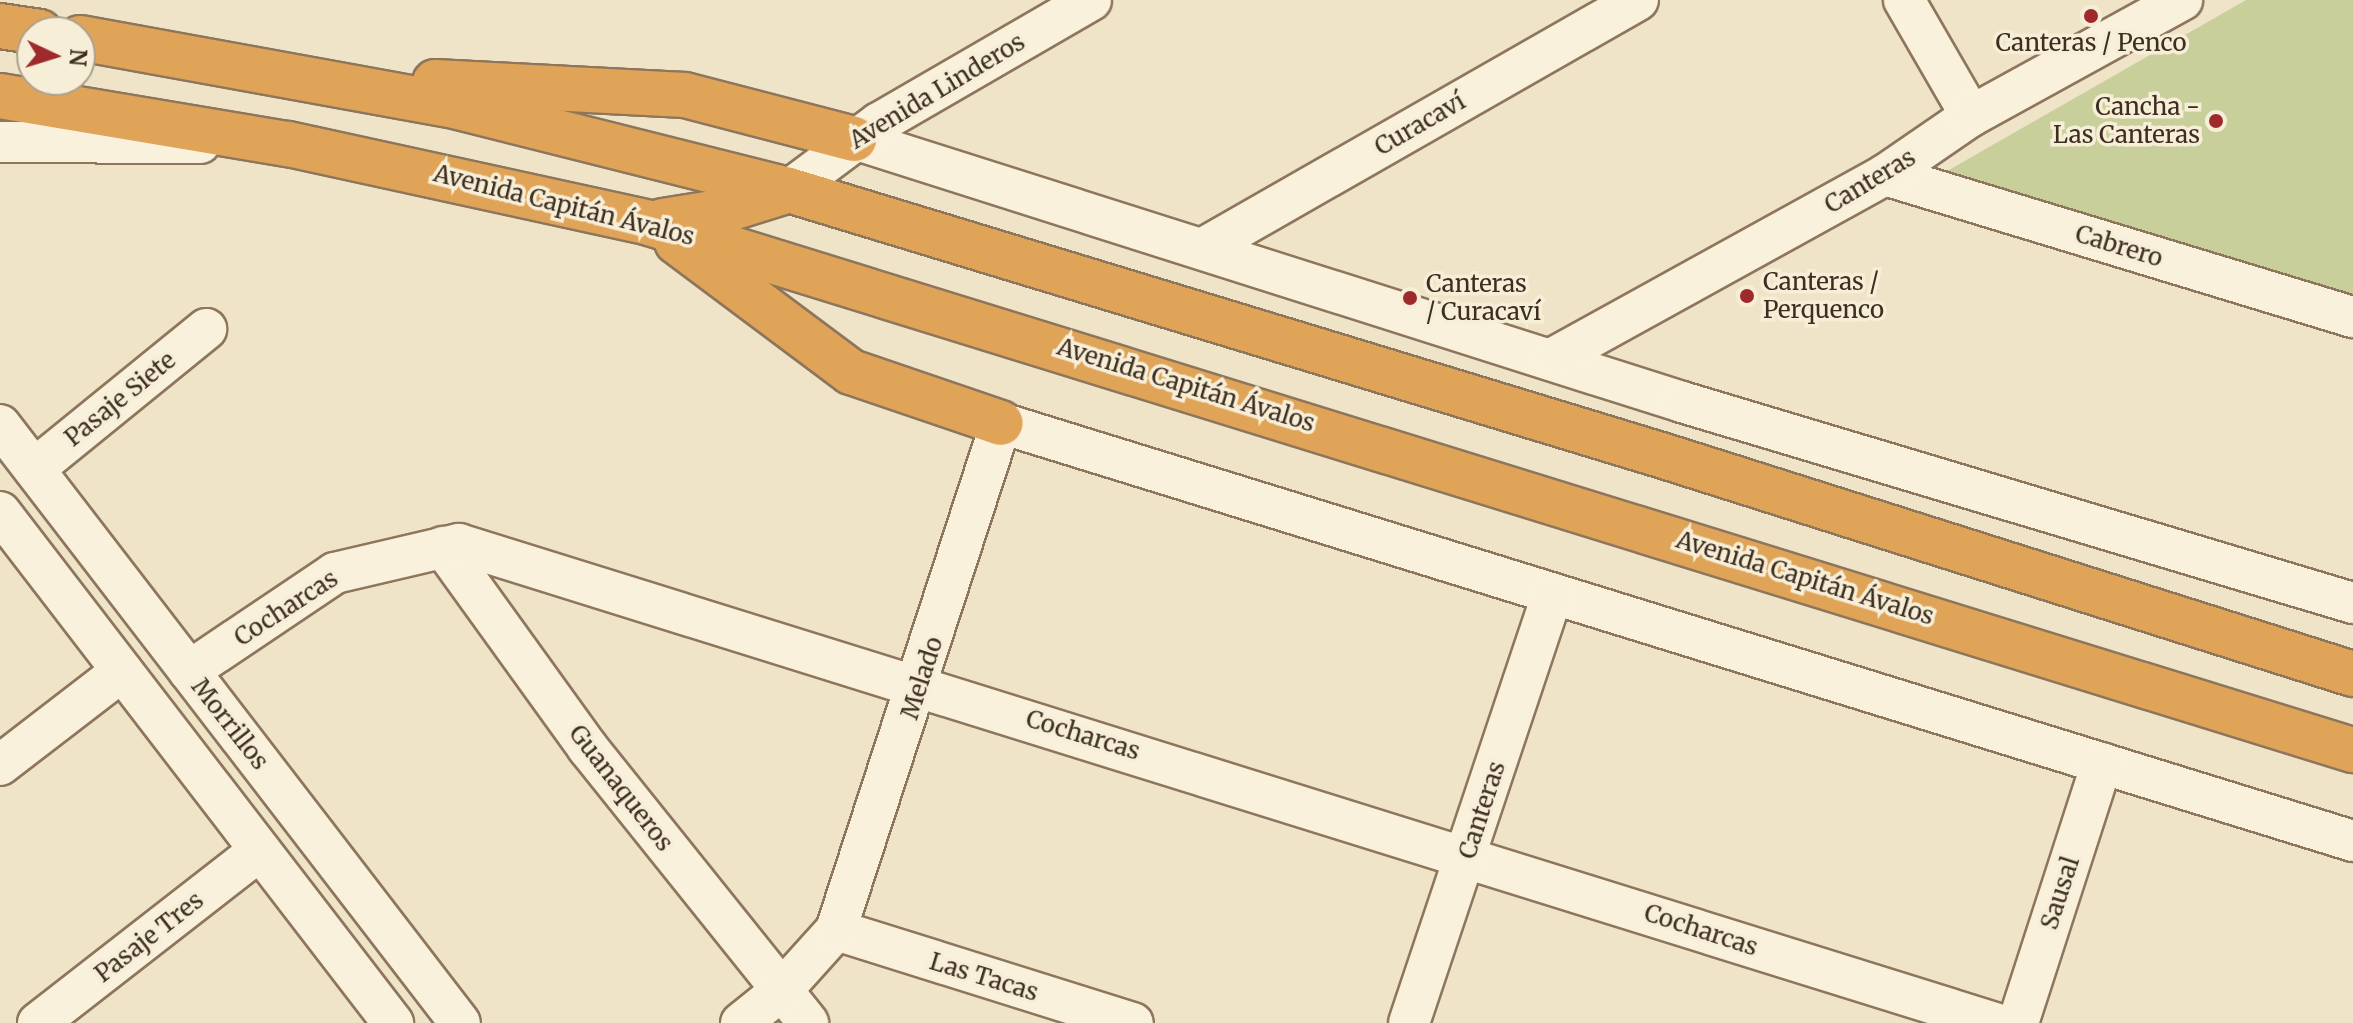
<!DOCTYPE html>
<html>
<head>
<meta charset="utf-8">
<style>
  body { margin:0 }
  #map { position:relative; width:2353px; height:1023px; overflow:hidden; background:#f0e4c8; font-family:Merriweather,serif }
  div>[style] { position:absolute }
  .green>* { inset:0; background:#c9cf9b }
  .roads { filter:drop-shadow(2px 0 #8d765c) drop-shadow(-2px 0 #8d765c) drop-shadow(0 2px #8d765c) drop-shadow(0 -2px #8d765c) }
  .minor>* { height:40px; margin:-20px; padding:0 20px; transform-origin:20px; border-radius:20px; background:#faf1dc }
  .highway>* { height:44px; margin:-22px; padding:0 22px; transform-origin:22px; border-radius:22px; background:#e0a458 }
  .dots>* { width:22px; height:22px; translate:-50% -50%; box-sizing:border-box; border:4px solid #f7eed8; border-radius:50% }
  span { translate:-50% -50%; white-space:nowrap; text-align:center; line-height:1.15; -webkit-text-stroke:7px #f7eed8; paint-order:stroke }
  .poi-label { font-size:24px; color:#3d2e20 }
  .right { translate:-100% -50%; text-align:right }
  .left { translate:0 -50%; text-align:left }
  .street-label { font-size:24px; color:#3d2e20 }
  .north { position:absolute; left:16px; top:16px; width:80px; height:80px; box-sizing:border-box; background:#f7eed8; border:2px solid #ada18e; border-radius:50%; rotate:94deg; font-size:22px; font-weight:700; line-height:32px; text-align:center; color:#3d2e20 }
  .north::after { content:''; display:block; margin:auto; width:28px; height:36px; background:#9e2a2b; clip-path:polygon(50% 0,100% 100%,50% 72%,0 100%) }
</style>
</head>
<body>
<div id="map">
  <div class="green">
    <div style="clip-path:polygon(2246px 0,2353px 0,2353px 300px,1942px 174px)"></div>
  </div>
  <div class="roads">
    <div class="minor">
      <div style="left:1904px;top:0;width:134px;rotate:60deg"></div>
      <div style="left:854px;top:139px;width:869px;rotate:17.62deg"></div>
      <div style="left:1682px;top:402px;width:700px;rotate:16.68deg"></div>
      <div style="left:0;top:142px;width:200px;rotate:0.3deg"></div>
      <div style="left:1885px;top:175px;width:489px;rotate:16.9deg"></div>
      <div style="left:789px;top:190px;width:112px;rotate:-36.7deg"></div>
      <div style="left:879px;top:123px;width:245px;rotate:-30.1deg"></div>
      <div style="left:1202px;top:249px;width:502px;rotate:-29.73deg"></div>
      <div style="left:1555px;top:357px;width:377px;rotate:-28.9deg"></div>
      <div style="left:1885px;top:175px;width:104px;rotate:-34.5deg"></div>
      <div style="left:1971px;top:116px;width:241px;rotate:-28.8deg"></div>
      <div style="left:0;top:425px;width:754px;rotate:52.43deg"></div>
      <div style="left:34px;top:469px;width:222px;rotate:-39.1deg"></div>
      <div style="left:0;top:512px;width:645px;rotate:52.44deg"></div>
      <div style="left:443px;top:547px;width:248px;rotate:54.2deg"></div>
      <div style="left:588px;top:748px;width:352px;rotate:51.3deg"></div>
      <div style="left:189px;top:671px;width:176px;rotate:-33.9deg"></div>
      <div style="left:335px;top:573px;width:127px;rotate:-13.2deg"></div>
      <div style="left:459px;top:544px;width:1609px;rotate:17.32deg"></div>
      <div style="left:0;top:765px;width:154px;rotate:-37.6deg"></div>
      <div style="left:836px;top:930px;width:311px;rotate:17.4deg"></div>
      <div style="left:38px;top:1023px;width:281px;rotate:-37.9deg"></div>
      <div style="left:741px;top:1023px;width:53px;rotate:-38.8deg"></div>
      <div style="left:782px;top:990px;width:81px;rotate:-48deg"></div>
      <div style="left:836px;top:930px;width:533px;rotate:-71.97deg"></div>
      <div style="left:1001px;top:423px;width:1415px;rotate:17.18deg"></div>
      <div style="left:1409px;top:1023px;width:451px;rotate:-71.5deg"></div>
      <div style="left:2018px;top:1023px;width:273px;rotate:-72.1deg"></div>
    </div>
    <div class="highway">
      <div style="left:0;top:26px;width:40px;rotate:8.5deg"></div>
      <div style="left:80px;top:38px;width:384px;rotate:10.3deg"></div>
      <div style="left:458px;top:107px;width:341px;rotate:14.1deg"></div>
      <div style="left:789px;top:190px;width:915px;rotate:16.91deg"></div>
      <div style="left:1664px;top:456px;width:723px;rotate:17.56deg"></div>
      <div style="left:435px;top:82px;width:250px;rotate:3deg"></div>
      <div style="left:685px;top:95px;width:175px;rotate:14.6deg"></div>
      <div style="left:0;top:96px;width:292px;rotate:9.5deg"></div>
      <div style="left:288px;top:144px;width:370px;rotate:12.3deg"></div>
      <div style="left:649px;top:223px;width:1784px;rotate:17.19deg"></div>
      <div style="left:663px;top:221px;width:57px;rotate:-9.1deg"></div>
      <div style="left:719px;top:212px;width:73px;rotate:-17.4deg"></div>
      <div style="left:677px;top:242px;width:217px;rotate:36.8deg"></div>
      <div style="left:851px;top:372px;width:158px;rotate:18.8deg"></div>
    </div>
  </div>
  <div class="dots">
    <div style="left:2091px;top:16px;background:#9e2a2b"></div>
    <div style="left:2216px;top:121px;background:#9e2a2b"></div>
    <div style="left:1747px;top:296px;background:#9e2a2b"></div>
    <div style="left:1410px;top:298px;background:#9e2a2b"></div>
  </div>
  <div class="poi-label">
    <span style="left:2091px;top:43px">Canteras / Penco</span>
    <span class="right" style="left:2200px;top:121px">Cancha -<br>Las Canteras</span>
    <span class="left" style="left:1763px;top:296px">Canteras /<br>Perquenco</span>
    <span class="left" style="left:1426px;top:298px">Canteras<br>/ Curacaví</span>
  </div>
  <div class="street-label">
    <span style="left:937px;top:91px;rotate:-31deg">Avenida Linderos</span>
    <span style="left:1420px;top:124px;rotate:-30deg">Curacaví</span>
    <span style="left:1870px;top:181px;rotate:-31deg">Canteras</span>
    <span style="left:564px;top:205px;rotate:14deg">Avenida Capitán Ávalos</span>
    <span style="left:2119px;top:246px;rotate:17deg">Cabrero</span>
    <span style="left:1186px;top:385px;rotate:17deg">Avenida Capitán Ávalos</span>
    <span style="left:120px;top:399px;rotate:-39deg">Pasaje Siete</span>
    <span style="left:1805px;top:578px;rotate:17deg">Avenida Capitán Ávalos</span>
    <span style="left:286px;top:608px;rotate:-33deg">Cocharcas</span>
    <span style="left:922px;top:678px;rotate:-72deg">Melado</span>
    <span style="left:230px;top:724px;rotate:52deg">Morrillos</span>
    <span style="left:1083px;top:735px;rotate:17deg">Cocharcas</span>
    <span style="left:621px;top:788px;rotate:52deg">Guanaqueros</span>
    <span style="left:1482px;top:810px;rotate:-72deg">Canteras</span>
    <span style="left:2060px;top:893px;rotate:-72deg">Sausal</span>
    <span style="left:1701px;top:930px;rotate:18deg">Cocharcas</span>
    <span style="left:149px;top:937px;rotate:-38deg">Pasaje Tres</span>
    <span style="left:984px;top:977px;rotate:17deg">Las Tacas</span>
  </div>
  <div class="north">N</div>
</div>
</body>
</html>
